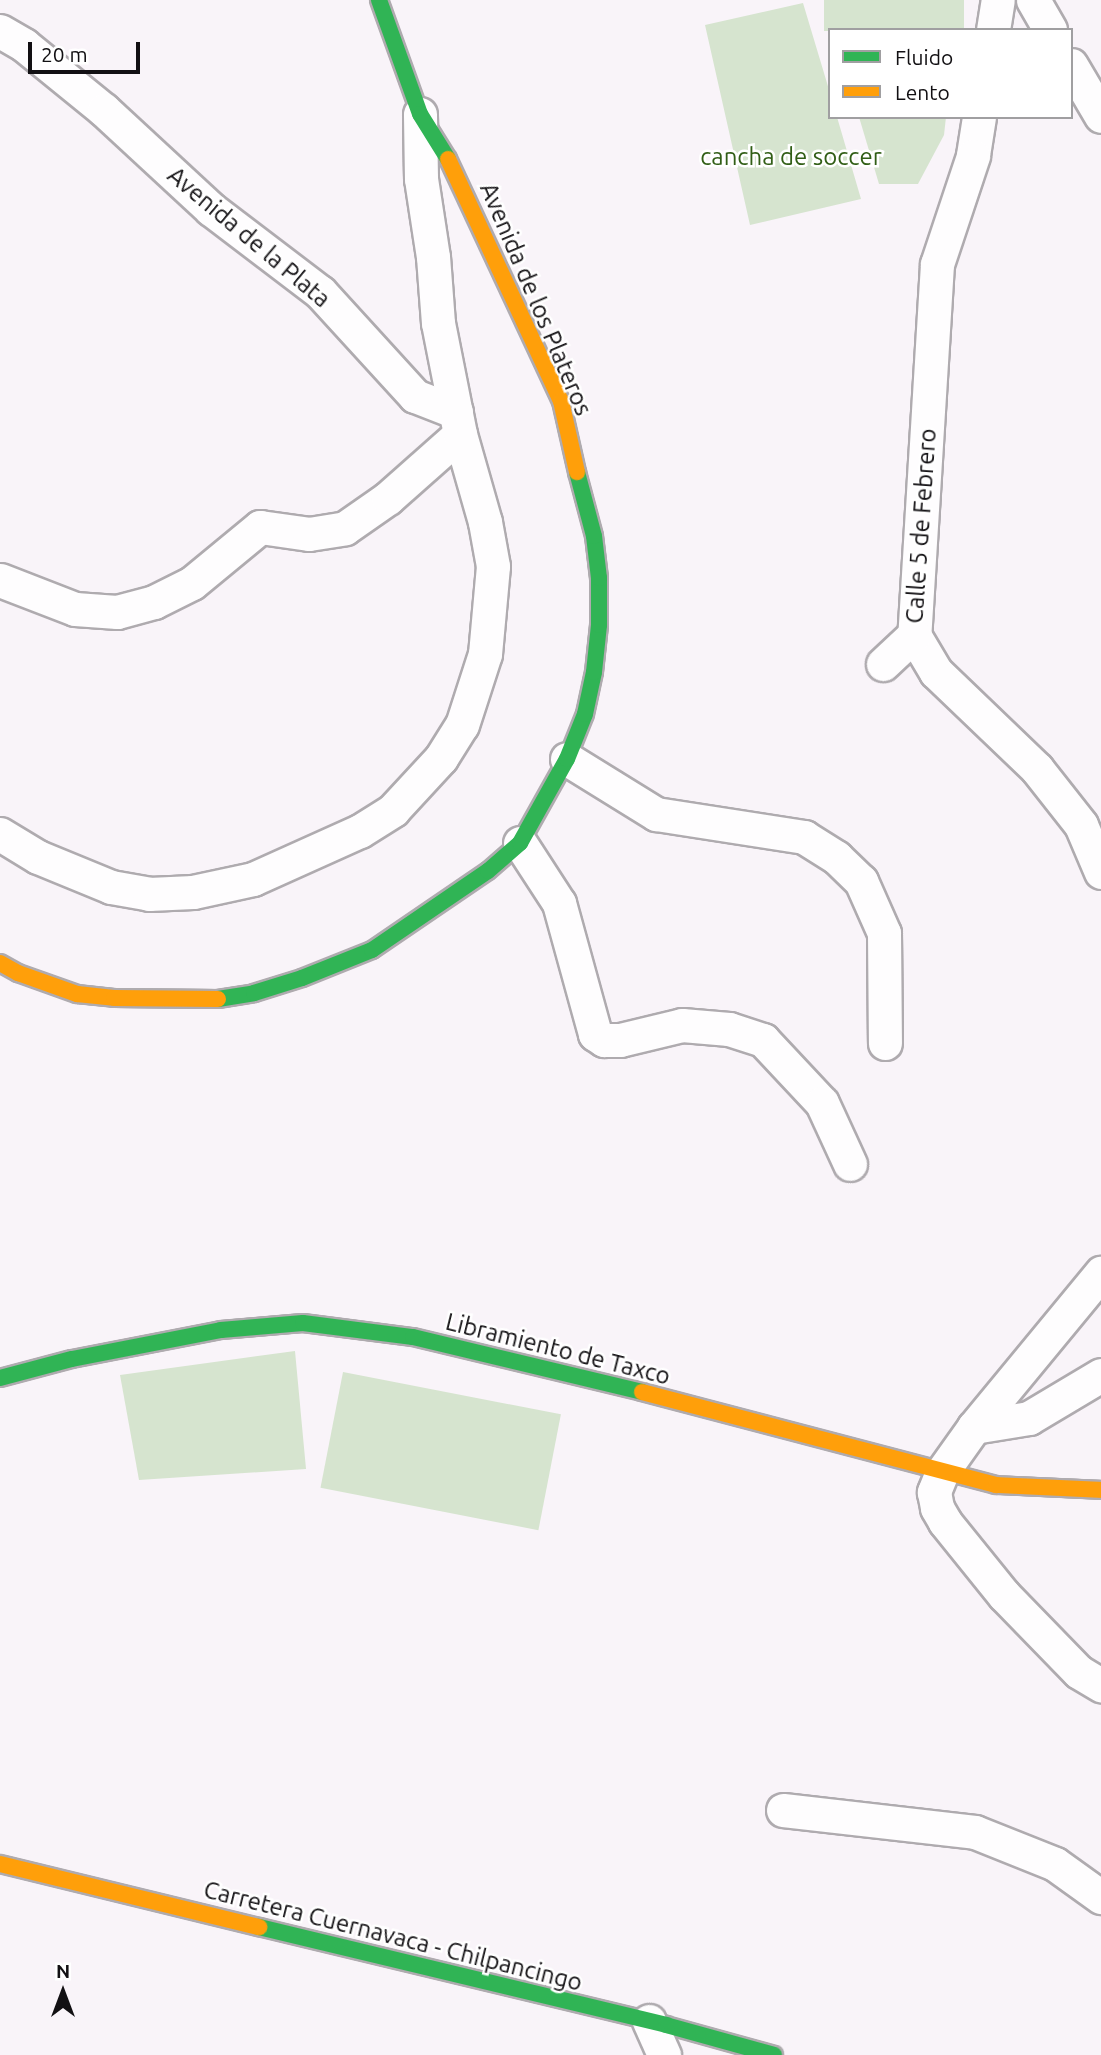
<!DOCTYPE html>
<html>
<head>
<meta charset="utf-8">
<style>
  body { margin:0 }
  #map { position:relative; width:1101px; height:2055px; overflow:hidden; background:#f9f4f9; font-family:Ubuntu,sans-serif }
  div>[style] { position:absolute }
  .green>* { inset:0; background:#d6e4cf; transform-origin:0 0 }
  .roads { filter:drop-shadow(2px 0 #afabaf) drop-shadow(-2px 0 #afabaf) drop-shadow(0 2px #afabaf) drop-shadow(0 -2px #afabaf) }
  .street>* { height:33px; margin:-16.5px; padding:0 16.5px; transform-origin:16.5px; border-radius:16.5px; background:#fefdfe }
  .fast>* { height:16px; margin:-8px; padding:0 8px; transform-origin:8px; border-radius:8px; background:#30b455 }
  .slow>* { height:16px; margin:-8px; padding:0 8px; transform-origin:8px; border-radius:8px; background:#ff9f0a }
  span { translate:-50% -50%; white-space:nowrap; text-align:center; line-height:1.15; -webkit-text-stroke:5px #fff; paint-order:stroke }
  .park-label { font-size:24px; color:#315e16 }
  .street-label { font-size:24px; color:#121013 }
  .legend { position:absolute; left:828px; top:28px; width:245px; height:91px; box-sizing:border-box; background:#fff; border:2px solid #a09fa1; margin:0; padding:9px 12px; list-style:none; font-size:21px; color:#121013 }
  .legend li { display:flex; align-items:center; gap:14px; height:35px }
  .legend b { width:35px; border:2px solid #a09fa1 }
  .north { position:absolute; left:28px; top:1957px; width:70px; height:70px; -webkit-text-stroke:5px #fff; paint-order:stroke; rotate:0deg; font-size:19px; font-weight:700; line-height:28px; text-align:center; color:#121013 }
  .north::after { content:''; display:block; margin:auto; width:24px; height:32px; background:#121013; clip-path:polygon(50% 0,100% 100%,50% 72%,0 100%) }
  .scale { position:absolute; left:28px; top:42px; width:112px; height:32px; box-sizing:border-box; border:4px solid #121013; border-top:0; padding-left:9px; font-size:21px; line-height:24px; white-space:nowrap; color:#121013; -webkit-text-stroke:5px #fff; paint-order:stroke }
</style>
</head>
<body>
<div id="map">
  <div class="green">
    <div style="left:824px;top:0;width:140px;height:31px"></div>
    <div style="clip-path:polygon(803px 3px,830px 93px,830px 117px,837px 117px,861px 199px,750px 225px,705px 25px)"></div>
    <div style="clip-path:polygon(859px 117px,946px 117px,944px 135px,918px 184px,879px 184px)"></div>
    <div style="clip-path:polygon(295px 1351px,306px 1469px,139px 1480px,120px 1375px)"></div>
    <div style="left:343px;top:1372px;width:222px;height:118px;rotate:11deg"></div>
  </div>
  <div class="roads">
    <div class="street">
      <div style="left:1033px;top:0;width:34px;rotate:60deg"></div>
      <div style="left:993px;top:30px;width:30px;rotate:-81deg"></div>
      <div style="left:0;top:31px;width:28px;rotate:30deg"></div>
      <div style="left:24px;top:45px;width:103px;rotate:39.1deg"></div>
      <div style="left:104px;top:110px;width:146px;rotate:42.8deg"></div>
      <div style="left:211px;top:209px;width:137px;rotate:37.3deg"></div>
      <div style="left:320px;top:292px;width:141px;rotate:47.6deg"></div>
      <div style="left:415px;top:396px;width:44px;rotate:21.3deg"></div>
      <div style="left:1071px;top:65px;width:59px;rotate:59.5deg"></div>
      <div style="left:979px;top:117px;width:39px;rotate:99deg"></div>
      <div style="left:973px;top:156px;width:114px;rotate:108.4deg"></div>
      <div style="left:937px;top:264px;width:372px;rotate:93.5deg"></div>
      <div style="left:914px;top:635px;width:43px;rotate:59.3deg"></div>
      <div style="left:936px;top:672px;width:140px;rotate:43.8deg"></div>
      <div style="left:1037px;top:769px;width:71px;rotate:51.8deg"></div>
      <div style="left:1081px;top:825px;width:51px;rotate:66.9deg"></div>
      <div style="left:0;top:580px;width:80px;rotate:21.1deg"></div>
      <div style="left:75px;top:609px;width:42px;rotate:4.1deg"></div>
      <div style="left:117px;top:612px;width:38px;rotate:-15deg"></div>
      <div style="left:154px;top:602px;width:42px;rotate:-26.6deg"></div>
      <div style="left:192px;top:583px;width:88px;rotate:-39.5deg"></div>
      <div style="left:260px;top:527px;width:49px;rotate:8.1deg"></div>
      <div style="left:309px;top:534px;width:36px;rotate:-9deg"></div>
      <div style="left:345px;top:528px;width:52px;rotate:-34.9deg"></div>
      <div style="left:388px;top:498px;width:96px;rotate:-41.6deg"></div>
      <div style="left:883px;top:664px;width:42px;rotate:-43.1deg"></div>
      <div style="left:567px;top:759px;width:105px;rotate:31.7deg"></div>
      <div style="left:656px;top:814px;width:150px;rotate:8.8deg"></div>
      <div style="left:804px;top:837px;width:38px;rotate:32deg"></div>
      <div style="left:836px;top:857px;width:35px;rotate:44deg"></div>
      <div style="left:861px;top:881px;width:57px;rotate:66.1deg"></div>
      <div style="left:884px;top:933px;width:110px;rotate:89.5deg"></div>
      <div style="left:0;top:834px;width:44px;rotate:31.2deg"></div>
      <div style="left:38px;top:857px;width:79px;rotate:22.3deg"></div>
      <div style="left:111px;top:887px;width:39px;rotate:10deg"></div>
      <div style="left:149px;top:894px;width:44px;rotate:-2.6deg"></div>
      <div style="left:193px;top:892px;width:61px;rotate:-12.2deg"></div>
      <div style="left:253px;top:879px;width:117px;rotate:-24.2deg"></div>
      <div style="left:360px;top:831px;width:39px;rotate:-32deg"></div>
      <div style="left:393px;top:810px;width:71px;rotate:-47.3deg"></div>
      <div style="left:441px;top:758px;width:39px;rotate:-58deg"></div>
      <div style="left:462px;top:725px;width:75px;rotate:-72.1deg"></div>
      <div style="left:485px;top:654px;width:88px;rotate:-84.8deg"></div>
      <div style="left:493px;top:566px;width:45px;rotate:-100.3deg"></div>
      <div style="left:485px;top:522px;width:91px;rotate:-105.9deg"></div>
      <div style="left:460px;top:434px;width:113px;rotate:-101.2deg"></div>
      <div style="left:438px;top:323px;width:66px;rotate:-94.3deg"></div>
      <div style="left:433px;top:257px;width:79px;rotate:-98.7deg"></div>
      <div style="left:421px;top:179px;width:65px;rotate:-90.9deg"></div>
      <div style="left:520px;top:843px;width:72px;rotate:57deg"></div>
      <div style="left:559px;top:903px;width:136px;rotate:74.6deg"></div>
      <div style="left:595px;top:1034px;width:11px;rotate:34deg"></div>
      <div style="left:604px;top:1040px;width:16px"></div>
      <div style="left:620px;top:1040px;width:64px;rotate:-13.6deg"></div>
      <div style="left:682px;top:1025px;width:47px;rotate:4.9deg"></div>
      <div style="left:729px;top:1029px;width:36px;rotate:18deg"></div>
      <div style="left:763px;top:1040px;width:86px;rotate:46.9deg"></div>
      <div style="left:822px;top:1103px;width:67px;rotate:65.3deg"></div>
      <div style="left:1101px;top:1375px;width:84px;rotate:149.2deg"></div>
      <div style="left:1029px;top:1418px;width:56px;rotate:170.7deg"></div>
      <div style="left:974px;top:1427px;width:55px;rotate:125.4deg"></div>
      <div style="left:942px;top:1472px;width:22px;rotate:112deg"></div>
      <div style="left:934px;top:1492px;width:16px;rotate:79deg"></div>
      <div style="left:937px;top:1508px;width:16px;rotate:60deg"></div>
      <div style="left:945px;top:1522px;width:94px;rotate:51.1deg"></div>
      <div style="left:1004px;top:1595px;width:107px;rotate:45.8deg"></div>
      <div style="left:1079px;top:1672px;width:26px;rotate:31deg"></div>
      <div style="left:974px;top:1427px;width:200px;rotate:-50.5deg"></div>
      <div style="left:783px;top:1810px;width:193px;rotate:6.5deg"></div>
      <div style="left:975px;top:1832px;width:86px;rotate:21.8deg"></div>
      <div style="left:1055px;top:1864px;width:57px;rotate:35.7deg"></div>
      <div style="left:649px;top:2021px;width:37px;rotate:66deg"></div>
    </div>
    <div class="fast">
      <div style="left:379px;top:0;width:121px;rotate:70.2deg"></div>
      <div style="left:420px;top:114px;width:53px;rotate:58.1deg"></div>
      <div style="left:218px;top:999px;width:36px;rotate:-9deg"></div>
      <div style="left:254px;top:993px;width:50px;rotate:-17.4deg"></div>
      <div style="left:302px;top:978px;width:75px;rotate:-21.8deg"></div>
      <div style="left:372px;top:950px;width:140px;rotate:-34.3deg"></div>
      <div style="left:488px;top:871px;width:43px;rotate:-41.2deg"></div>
      <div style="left:520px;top:843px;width:96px;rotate:-60.8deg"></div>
      <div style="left:567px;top:759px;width:48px;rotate:-68.2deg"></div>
      <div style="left:585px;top:714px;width:43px;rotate:-77.9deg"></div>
      <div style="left:594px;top:672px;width:47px;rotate:-83.9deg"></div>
      <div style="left:599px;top:625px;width:47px;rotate:-90deg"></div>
      <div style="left:599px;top:578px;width:42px;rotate:-96.8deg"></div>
      <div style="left:594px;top:536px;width:66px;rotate:-104.9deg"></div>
      <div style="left:0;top:1378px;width:74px;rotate:-14.8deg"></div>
      <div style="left:72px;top:1359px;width:152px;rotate:-11deg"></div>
      <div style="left:221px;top:1330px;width:82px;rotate:-4.9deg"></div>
      <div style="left:303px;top:1323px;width:111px;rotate:7.3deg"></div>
      <div style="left:413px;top:1337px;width:236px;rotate:13.5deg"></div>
      <div style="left:259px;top:1927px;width:419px;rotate:13.5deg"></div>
      <div style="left:666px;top:2025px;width:112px;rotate:15.5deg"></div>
    </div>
    <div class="slow">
      <div style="left:448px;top:159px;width:267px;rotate:65deg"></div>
      <div style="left:561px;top:401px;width:73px;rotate:77.3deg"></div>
      <div style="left:0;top:963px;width:21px;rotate:29deg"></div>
      <div style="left:18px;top:973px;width:63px;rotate:19.6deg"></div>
      <div style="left:77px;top:994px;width:37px;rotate:6deg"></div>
      <div style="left:114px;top:998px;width:104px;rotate:0.6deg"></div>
      <div style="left:642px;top:1392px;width:366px;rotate:14.7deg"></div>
      <div style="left:996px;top:1485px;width:105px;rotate:2.7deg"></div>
      <div style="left:0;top:1864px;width:267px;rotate:13.7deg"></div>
    </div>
  </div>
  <div class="park-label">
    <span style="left:791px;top:157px">cancha de soccer</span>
  </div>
  <div class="street-label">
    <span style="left:249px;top:237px;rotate:40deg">Avenida de la Plata</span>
    <span style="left:536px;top:299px;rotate:67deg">Avenida de los Plateros</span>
    <span style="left:921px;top:526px;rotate:-86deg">Calle 5 de Febrero</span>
    <span style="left:558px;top:1349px;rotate:14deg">Libramiento de Taxco</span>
    <span style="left:393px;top:1936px;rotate:14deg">Carretera Cuernavaca - Chilpancingo</span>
  </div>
  <ul class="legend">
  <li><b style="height:9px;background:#30b455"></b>Fluido</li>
  <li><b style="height:9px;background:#ff9f0a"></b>Lento</li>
  </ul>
  <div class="north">N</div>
  <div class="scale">20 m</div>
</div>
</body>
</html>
